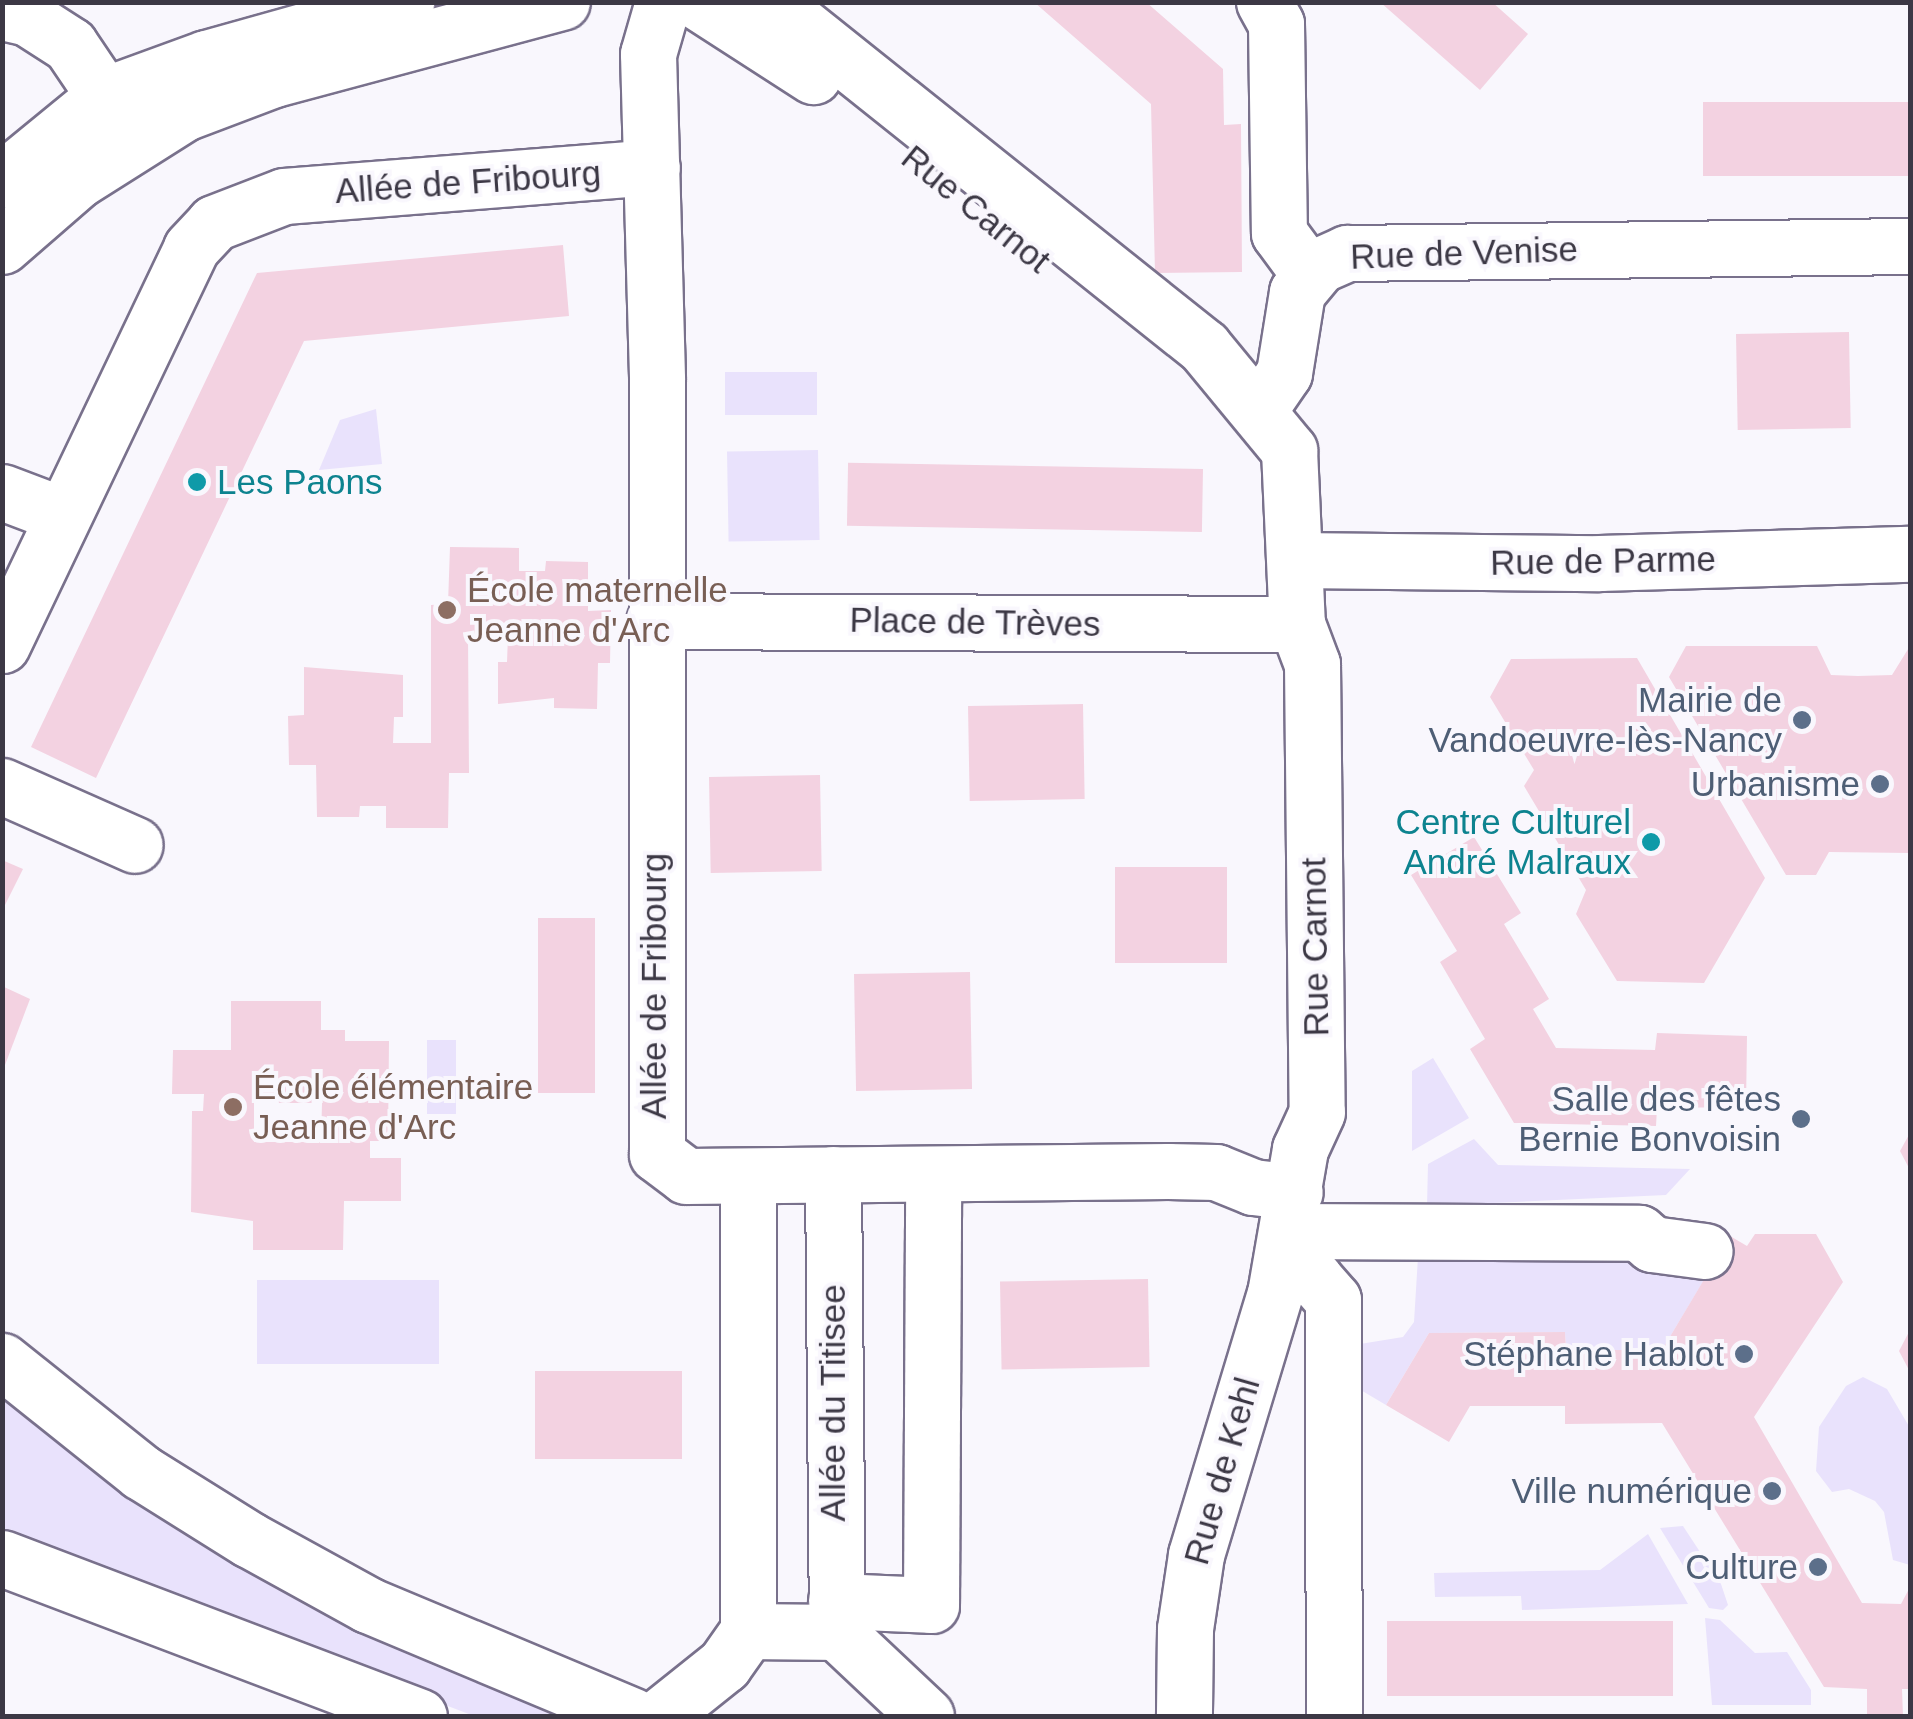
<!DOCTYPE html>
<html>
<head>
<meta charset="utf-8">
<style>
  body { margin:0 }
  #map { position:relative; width:1913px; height:1719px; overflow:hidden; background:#f9f7fd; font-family:Arial,sans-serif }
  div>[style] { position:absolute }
  .green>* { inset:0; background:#e9e2fc; transform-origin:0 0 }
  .building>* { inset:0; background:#f3d2e1; transform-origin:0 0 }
  .roads { filter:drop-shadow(2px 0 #79718c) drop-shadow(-2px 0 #79718c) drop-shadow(0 2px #79718c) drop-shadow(0 -2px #79718c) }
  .minor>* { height:55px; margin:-27.5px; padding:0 27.5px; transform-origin:27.5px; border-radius:27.5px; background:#fff }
  .major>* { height:55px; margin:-27.5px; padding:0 27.5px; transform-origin:27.5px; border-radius:27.5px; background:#fff }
  .dots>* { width:28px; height:28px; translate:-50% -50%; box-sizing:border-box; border:5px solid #f9f7fd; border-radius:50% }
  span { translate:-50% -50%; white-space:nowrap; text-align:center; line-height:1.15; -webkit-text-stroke:8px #f9f7fd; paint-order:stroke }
  .street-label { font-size:35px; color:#3c3845 }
  .culture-label { font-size:35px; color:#0d838f }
  .left { translate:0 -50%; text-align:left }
  .right { translate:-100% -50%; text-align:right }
  .education-label { font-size:35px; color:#785e54 }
  .service-label { font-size:35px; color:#4e5e75 }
  .frame { position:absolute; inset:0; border:5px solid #3c3845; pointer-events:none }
</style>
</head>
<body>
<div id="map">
  <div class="green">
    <div style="left:817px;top:372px;width:43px;height:92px;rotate:90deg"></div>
    <div style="clip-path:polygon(376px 409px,382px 464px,319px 470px,340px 420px)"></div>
    <div style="left:818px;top:450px;width:90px;height:91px;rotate:89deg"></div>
    <div style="left:427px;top:1040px;width:29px;height:74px"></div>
    <div style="clip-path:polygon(1433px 1058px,1469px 1118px,1412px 1151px,1412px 1071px)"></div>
    <div style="clip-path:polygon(1474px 1139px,1498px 1165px,1690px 1169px,1666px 1195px,1427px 1206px,1428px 1164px)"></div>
    <div style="clip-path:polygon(1650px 1254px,1713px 1265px,1662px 1350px,1566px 1350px,1565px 1332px,1429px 1333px,1386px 1405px,1359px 1389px,1360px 1344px,1403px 1337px,1414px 1322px,1418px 1257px)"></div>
    <div style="left:257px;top:1280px;width:182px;height:84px"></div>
    <div style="clip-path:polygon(1863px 1377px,1887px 1389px,1910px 1428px,1910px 1565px,1893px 1560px,1884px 1512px,1875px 1501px,1849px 1489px,1832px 1492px,1816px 1471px,1819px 1427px,1846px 1386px)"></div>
    <div style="clip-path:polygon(2px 1395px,575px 1716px,474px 1716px,3px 1536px)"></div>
    <div style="clip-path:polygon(1683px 1526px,1721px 1584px,1728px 1605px,1723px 1610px,1709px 1608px,1660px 1528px)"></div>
    <div style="clip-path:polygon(1648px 1534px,1688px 1604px,1522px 1610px,1521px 1596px,1435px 1597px,1434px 1573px,1600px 1570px)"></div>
    <div style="clip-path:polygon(1705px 1618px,1720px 1620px,1755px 1653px,1787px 1652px,1811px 1690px,1811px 1705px,1712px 1705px)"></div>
  </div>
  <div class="building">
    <div style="clip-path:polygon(1034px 2px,1146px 2px,1223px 69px,1224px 125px,1241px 124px,1242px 272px,1155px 273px,1151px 104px)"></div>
    <div style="clip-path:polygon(1380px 2px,1492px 2px,1528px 34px,1480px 90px)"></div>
    <div style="left:1910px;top:102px;width:74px;height:207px;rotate:90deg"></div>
    <div style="clip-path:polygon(563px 245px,569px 316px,304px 341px,96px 778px,31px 747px,257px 273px)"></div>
    <div style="left:1849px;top:332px;width:96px;height:113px;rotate:89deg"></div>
    <div style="left:1203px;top:469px;width:63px;height:355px;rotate:91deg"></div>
    <div style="clip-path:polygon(450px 547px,519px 548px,519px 571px,545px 571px,546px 561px,588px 562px,588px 611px,611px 610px,610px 663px,598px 663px,597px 709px,554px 708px,554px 698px,498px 704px,498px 662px,507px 662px,508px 635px,468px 635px,469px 773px,449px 773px,448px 828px,386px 828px,386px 806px,360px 806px,359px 817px,317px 817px,316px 765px,289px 765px,288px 716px,304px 715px,304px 667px,403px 675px,403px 717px,394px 717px,393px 743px,431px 743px,431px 605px,448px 604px)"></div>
    <div style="clip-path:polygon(1686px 646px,1817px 646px,1831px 675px,1858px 676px,1892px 675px,1910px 646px,1910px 853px,1829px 852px,1816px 875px,1786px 875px,1669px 677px)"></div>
    <div style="clip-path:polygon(1637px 658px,1765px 878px,1704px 983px,1617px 981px,1576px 914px,1586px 890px,1524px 786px,1534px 770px,1490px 697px,1511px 659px)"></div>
    <div style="left:1083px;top:704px;width:95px;height:115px;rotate:89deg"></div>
    <div style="left:820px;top:775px;width:96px;height:111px;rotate:89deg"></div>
    <div style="clip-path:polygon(1474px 837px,1521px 913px,1504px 924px,1549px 999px,1533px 1009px,1556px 1048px,1655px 1050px,1657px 1033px,1747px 1036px,1746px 1107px,1657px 1108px,1656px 1126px,1514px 1123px,1470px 1049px,1485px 1039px,1440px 962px,1457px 951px,1411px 875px)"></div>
    <div style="clip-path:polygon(2px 860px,23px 869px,2px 911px)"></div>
    <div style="left:1227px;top:867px;width:96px;height:112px;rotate:90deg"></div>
    <div style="left:538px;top:918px;width:57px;height:175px"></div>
    <div style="left:970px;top:972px;width:117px;height:116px;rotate:89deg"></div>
    <div style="clip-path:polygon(2px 986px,30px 999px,2px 1073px)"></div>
    <div style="clip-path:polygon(evenodd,231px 1001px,321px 1001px,321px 1030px,345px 1030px,345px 1041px,389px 1041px,388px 1141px,370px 1141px,370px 1158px,401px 1158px,401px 1201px,344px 1201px,343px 1250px,253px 1250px,253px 1221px,191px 1212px,192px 1111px,203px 1111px,204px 1094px,172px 1094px,173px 1050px,231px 1050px,231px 1001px,254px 1103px,322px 1103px,321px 1142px,254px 1142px,254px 1103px)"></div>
    <div style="clip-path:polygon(1910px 1133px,1910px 1170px,1900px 1151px)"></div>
    <div style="clip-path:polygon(1755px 1234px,1816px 1234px,1843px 1282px,1754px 1417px,1862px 1603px,1901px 1604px,1910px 1587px,1910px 1689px,1902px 1689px,1903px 1716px,1867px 1716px,1867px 1689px,1824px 1687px,1662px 1423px,1565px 1424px,1565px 1406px,1470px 1406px,1449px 1442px,1386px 1405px,1429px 1333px,1565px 1332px,1566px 1350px,1662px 1350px,1730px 1236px,1747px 1246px)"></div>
    <div style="left:1148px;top:1279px;width:88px;height:148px;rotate:89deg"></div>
    <div style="clip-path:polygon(1910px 1330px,1910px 1372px,1899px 1351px)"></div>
    <div style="left:535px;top:1371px;width:147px;height:88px"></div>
    <div style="left:1387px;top:1621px;width:286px;height:75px"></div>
  </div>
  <div class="roads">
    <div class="minor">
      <div style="left:663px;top:2px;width:54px;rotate:106.1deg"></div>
      <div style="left:648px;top:54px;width:326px;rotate:88.4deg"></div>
      <div style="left:657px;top:380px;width:774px;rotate:90deg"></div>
      <div style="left:657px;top:1154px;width:36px;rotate:37deg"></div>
      <div style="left:686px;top:1176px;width:482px;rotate:-0.6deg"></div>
      <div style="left:1168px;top:1171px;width:48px;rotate:1.2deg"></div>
      <div style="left:1216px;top:1172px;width:40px;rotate:22deg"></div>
      <div style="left:1253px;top:1187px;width:42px;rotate:6.8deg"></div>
      <div style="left:698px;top:2px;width:137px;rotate:32.8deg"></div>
      <div style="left:772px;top:2px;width:553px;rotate:38.61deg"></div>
      <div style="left:1204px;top:347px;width:134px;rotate:50.5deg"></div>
      <div style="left:1289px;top:450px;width:174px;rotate:87.4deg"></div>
      <div style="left:1297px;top:624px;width:43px;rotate:69.4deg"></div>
      <div style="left:1312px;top:664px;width:448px;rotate:89.4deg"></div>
      <div style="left:1317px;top:1112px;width:41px;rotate:114.7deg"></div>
      <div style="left:1300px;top:1149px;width:146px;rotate:99.8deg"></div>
      <div style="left:1275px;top:1293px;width:274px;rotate:106.8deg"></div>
      <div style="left:1196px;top:1555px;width:75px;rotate:98.5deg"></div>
      <div style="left:1185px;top:1629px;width:87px;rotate:90.7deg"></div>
      <div style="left:1264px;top:2px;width:25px;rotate:61deg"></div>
      <div style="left:1276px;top:24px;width:209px;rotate:89.2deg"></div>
      <div style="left:1279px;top:233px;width:52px;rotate:53.6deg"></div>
      <div style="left:2px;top:12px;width:27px;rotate:13deg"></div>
      <div style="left:28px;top:18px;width:50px;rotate:32.7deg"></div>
      <div style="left:70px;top:45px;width:97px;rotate:56deg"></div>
      <div style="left:2px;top:180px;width:136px;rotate:-39.3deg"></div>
      <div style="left:107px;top:94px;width:105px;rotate:-20deg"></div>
      <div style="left:206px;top:58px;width:208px;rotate:-15.6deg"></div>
      <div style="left:2px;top:246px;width:101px;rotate:-41deg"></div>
      <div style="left:78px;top:180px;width:125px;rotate:-32.3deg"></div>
      <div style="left:184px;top:113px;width:96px;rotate:-20.7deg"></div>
      <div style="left:274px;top:79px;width:298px;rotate:-15deg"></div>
      <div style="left:1258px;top:411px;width:46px;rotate:-55.6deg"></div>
      <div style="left:1284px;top:373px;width:82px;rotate:-80.9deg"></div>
      <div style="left:1297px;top:292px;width:35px;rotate:-50deg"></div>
      <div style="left:1320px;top:265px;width:30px;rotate:-24deg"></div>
      <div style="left:1347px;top:253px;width:563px;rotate:-0.71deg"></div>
      <div style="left:2px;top:492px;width:65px;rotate:20.7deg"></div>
      <div style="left:1295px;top:560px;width:304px;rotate:0.6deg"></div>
      <div style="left:1599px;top:563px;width:311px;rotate:-1.7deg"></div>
      <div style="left:654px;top:621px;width:643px;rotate:0.27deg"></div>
      <div style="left:2px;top:645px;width:440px;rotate:-64.5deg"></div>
      <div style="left:191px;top:248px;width:34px;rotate:-47deg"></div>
      <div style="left:214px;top:223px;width:75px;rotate:-21.1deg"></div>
      <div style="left:284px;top:196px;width:369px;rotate:-4.5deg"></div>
      <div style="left:2px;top:786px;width:145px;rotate:23.9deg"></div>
      <div style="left:748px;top:1176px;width:455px;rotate:90deg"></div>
      <div style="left:748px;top:1631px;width:89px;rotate:0.6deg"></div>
      <div style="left:837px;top:1632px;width:458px;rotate:-90.5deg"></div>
      <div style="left:1291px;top:1231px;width:348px;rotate:0.3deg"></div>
      <div style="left:1639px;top:1233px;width:17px;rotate:40deg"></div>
      <div style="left:1652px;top:1244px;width:53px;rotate:7.5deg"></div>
      <div style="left:1280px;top:1272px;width:35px;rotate:10deg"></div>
      <div style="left:1314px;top:1278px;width:29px;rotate:49deg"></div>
      <div style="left:1333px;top:1300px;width:416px;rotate:89.9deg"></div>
      <div style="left:836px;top:1601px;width:95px;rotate:2.4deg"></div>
      <div style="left:931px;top:1605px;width:431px;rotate:-89.7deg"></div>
      <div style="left:837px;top:1632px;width:122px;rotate:43.3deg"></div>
      <div style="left:660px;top:1716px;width:82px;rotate:-38.6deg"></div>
      <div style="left:724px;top:1665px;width:42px;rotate:-54.8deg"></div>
    </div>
    <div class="major">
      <div style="left:2px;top:1361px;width:178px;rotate:38.6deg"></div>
      <div style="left:141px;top:1472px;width:128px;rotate:32deg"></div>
      <div style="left:250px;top:1540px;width:135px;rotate:28.8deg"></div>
      <div style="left:368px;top:1605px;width:287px;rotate:22.7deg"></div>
      <div style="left:2px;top:1558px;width:446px;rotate:20.8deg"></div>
    </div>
  </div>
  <div class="dots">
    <div style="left:197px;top:482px;background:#0f9aa8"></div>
    <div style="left:447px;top:610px;background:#8d6e63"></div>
    <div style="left:1802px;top:720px;background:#5c6f8a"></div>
    <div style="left:1880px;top:784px;background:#5c6f8a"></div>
    <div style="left:1651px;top:842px;background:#0f9aa8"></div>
    <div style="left:233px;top:1107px;background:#8d6e63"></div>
    <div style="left:1801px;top:1119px;background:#5c6f8a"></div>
    <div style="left:1744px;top:1354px;background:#5c6f8a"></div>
    <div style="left:1772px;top:1491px;background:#5c6f8a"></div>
    <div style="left:1818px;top:1567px;background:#5c6f8a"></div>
  </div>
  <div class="street-label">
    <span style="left:468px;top:182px;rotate:-4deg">Allée de Fribourg</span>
    <span style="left:976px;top:209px;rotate:39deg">Rue Carnot</span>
    <span style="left:1464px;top:253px;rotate:-2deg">Rue de Venise</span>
    <span style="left:1603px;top:561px;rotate:-1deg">Rue de Parme</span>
    <span style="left:975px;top:622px;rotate:1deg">Place de Trèves</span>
    <span style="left:1315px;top:947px;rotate:-91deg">Rue Carnot</span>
    <span style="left:654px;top:986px;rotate:-90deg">Allée de Fribourg</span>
    <span style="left:833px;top:1403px;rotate:-90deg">Allée du Titisee</span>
    <span style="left:1222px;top:1471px;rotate:-74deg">Rue de Kehl</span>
  </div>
  <div class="culture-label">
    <span class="left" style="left:217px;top:482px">Les Paons</span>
    <span class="right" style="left:1631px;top:842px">Centre Culturel<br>André Malraux</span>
  </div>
  <div class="education-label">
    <span class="left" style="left:467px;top:610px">École maternelle<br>Jeanne d'Arc</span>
    <span class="left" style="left:253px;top:1107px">École élémentaire<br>Jeanne d'Arc</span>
  </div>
  <div class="service-label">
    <span class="right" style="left:1782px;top:720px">Mairie de<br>Vandoeuvre-lès-Nancy</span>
    <span class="right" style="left:1860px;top:784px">Urbanisme</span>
    <span class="right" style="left:1781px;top:1119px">Salle des fêtes<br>Bernie Bonvoisin</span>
    <span class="right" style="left:1724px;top:1354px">Stéphane Hablot</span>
    <span class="right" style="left:1752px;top:1491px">Ville numérique</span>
    <span class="right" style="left:1798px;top:1567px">Culture</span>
  </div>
  <div class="frame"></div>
</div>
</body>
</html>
